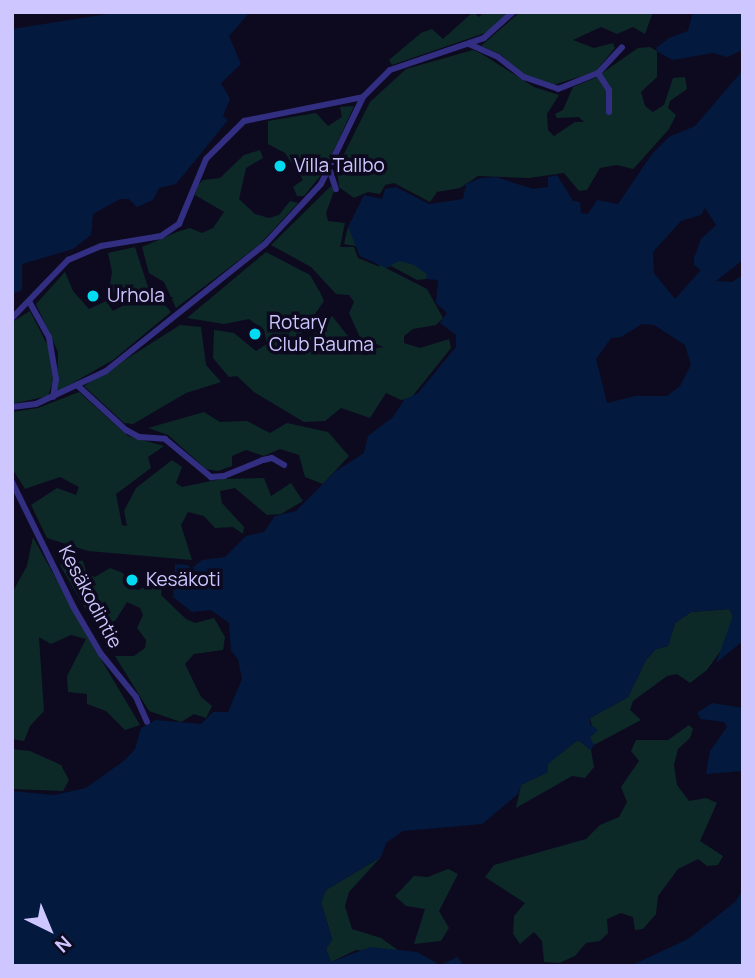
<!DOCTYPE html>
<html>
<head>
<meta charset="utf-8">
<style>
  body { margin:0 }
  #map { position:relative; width:755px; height:978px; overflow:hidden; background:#0d0a1f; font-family:Manrope,sans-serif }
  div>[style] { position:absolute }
  .green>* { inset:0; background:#0c2928 }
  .water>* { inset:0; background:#04193e }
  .street>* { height:6px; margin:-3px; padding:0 3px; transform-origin:3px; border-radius:3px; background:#322f83 }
  .dots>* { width:19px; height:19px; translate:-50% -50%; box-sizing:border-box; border:4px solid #0d0a1f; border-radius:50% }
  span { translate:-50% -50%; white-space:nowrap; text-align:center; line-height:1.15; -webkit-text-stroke:7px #0d0a1f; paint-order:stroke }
  .poi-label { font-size:19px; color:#cec7ff }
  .left { translate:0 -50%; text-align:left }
  .street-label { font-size:19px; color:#cec7ff }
  .frame { position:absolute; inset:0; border:14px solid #cec7ff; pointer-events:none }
  .north { position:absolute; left:14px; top:894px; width:70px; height:70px; -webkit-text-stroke:5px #0d0a1f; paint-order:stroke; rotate:137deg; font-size:19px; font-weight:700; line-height:28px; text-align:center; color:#cec7ff }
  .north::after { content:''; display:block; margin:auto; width:24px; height:32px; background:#cec7ff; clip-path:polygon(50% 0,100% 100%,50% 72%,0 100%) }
</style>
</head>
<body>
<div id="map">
  <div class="green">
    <div style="clip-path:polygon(473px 12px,479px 17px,484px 12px,509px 12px,488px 32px,392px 65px,389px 60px,421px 33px,432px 29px,443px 39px)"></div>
    <div style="clip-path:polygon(520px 12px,653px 12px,645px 34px,633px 27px,617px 34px,601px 27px,573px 40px,594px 48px,613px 43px,615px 48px,595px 72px,553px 85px,526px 77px,500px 54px,481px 46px)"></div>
    <div style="clip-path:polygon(650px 47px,657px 51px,657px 77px,641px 92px,645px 106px,653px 112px,664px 105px,673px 78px,685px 77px,687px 89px,670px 101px,668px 108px,676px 115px,669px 129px,637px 165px,633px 169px,617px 165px,600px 168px,587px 190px,579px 191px,564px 173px,529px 178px,478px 176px,460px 188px,437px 192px,430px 202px,394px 183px,385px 185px,380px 194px,368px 192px,354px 198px,339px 187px,337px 168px,370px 102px,406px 69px,473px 50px,482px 54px,534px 87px,559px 95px,547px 114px,548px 130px,554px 136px,575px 122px,584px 122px,579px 117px,557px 118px,555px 114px,563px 110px,573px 87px,595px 78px,638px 48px)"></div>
    <div style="clip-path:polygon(354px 106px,325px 170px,304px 196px,297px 196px,293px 187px,303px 180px,285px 153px,268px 144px,268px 121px,316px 113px,328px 126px,342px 117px,340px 107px)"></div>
    <div style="clip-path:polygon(260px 150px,263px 158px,246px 168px,239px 199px,255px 214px,269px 218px,279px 215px,290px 201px,298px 203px,259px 245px,176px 308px,164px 282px,149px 273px,142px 247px,177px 232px,190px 228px,202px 233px,213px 228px,224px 212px,195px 195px,198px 185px,203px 180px,220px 178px,244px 155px)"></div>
    <div style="clip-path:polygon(331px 186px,334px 191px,326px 213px,328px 221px,345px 223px,340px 247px,354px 247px,358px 258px,380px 267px,375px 260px,360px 256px,356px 246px,344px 244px,348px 227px,430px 273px,426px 279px,417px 280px,391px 266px,386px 268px,427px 289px,443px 318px,436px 325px,413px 329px,404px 336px,404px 343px,420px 348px,449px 339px,451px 348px,411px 398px,401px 400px,386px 393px,370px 418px,341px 408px,325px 421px,304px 422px,254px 392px,237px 376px,229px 377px,213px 358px,214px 330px,234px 333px,256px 351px,267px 344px,264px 330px,249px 319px,224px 324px,187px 318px,266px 252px,310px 275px,321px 294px,324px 301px,298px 338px,300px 347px,332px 316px,363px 355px,368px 355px,349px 313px,354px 302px,349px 295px,336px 294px,311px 267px,271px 245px)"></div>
    <div style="clip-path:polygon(135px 247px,147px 284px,171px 312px,113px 360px,57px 392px,58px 352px,36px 304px,65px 272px,73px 291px,89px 309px,106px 301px,113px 311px,124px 305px,118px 294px,109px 291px,112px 272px,108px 253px)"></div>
    <div style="clip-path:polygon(30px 311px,48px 346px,53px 381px,48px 396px,12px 404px,12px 322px)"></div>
    <div style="clip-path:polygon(180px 325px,201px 327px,206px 365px,221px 382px,186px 393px,133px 424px,124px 423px,84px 386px)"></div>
    <div style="clip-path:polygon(79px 392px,128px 436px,164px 446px,148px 457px,151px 468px,116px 494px,122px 525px,127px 526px,124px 511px,136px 488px,172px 460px,182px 467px,176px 483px,182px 487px,221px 479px,264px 478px,271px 496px,291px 483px,303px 501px,281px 514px,267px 515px,235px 488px,220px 491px,222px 503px,244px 527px,243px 534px,233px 527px,215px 528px,204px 516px,188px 512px,181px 525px,192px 560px,88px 551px,47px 538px,31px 505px,57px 488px,76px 495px,79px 487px,60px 477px,25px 489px,12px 468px,12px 412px,38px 408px)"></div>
    <div style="clip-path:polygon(204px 412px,220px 422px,247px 421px,270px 433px,287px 423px,328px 432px,349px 456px,323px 484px,305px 477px,299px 455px,280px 449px,264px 456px,246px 450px,232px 456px,232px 466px,218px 471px,206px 469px,168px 435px,148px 428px)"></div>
    <div style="clip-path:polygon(33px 537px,89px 639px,140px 725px,125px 730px,106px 711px,87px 704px,87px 694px,68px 692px,67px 676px,86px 639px,71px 635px,51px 644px,39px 637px,44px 711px,30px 726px,24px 741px,12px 739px,12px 593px,27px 566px)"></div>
    <div style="clip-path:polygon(66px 559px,83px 561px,87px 574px,95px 577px,110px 568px,123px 573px,129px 587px,138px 590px,152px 584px,162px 586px,161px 595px,186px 619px,195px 623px,214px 618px,225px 637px,223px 650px,194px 654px,185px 664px,201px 697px,212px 706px,206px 718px,194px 714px,181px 722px,149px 711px,115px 656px,134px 656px,145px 648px,146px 640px,137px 628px,143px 615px,140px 608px,127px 602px,107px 634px,99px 632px,60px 565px)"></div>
    <div style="clip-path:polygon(730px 609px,733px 616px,724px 646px,707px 670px,690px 683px,677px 674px,667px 676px,633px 701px,630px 710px,641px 720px,594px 745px,589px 737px,594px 734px,590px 718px,628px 697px,646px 660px,656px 649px,668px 646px,675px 623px,691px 612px)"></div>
    <div style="clip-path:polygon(689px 725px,693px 729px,690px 738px,678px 749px,674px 765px,677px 785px,689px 801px,706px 798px,717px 803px,700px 841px,723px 856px,718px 865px,707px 866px,698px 859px,678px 869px,658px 896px,656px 914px,643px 929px,635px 930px,633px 917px,621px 913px,607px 919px,608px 933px,600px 941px,586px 943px,575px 956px,559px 963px,544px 962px,542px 941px,534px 932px,520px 944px,513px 934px,514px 916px,525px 903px,485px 877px,494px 865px,586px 839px,600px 825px,619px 817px,627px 802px,621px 787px,639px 761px,631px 751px,636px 740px,668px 740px)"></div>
    <div style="clip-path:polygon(578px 740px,591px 750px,594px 767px,585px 778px,572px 776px,516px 808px,521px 785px,548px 772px,547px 764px)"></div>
    <div style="clip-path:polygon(12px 749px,30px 751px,61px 765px,69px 780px,63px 791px,12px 789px)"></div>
    <div style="clip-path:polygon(381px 857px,349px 892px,345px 906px,352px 929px,381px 938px,402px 953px,356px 950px,331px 962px,326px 949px,332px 939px,321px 902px,326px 890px)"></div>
    <div style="clip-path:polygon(448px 869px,458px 874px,439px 911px,449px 928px,441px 941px,414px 944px,425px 909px,406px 906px,395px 896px,414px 876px,428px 877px)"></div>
  </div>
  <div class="water">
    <div style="clip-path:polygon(120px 12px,250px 12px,229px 36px,241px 64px,221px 83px,230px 99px,223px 116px,228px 120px,176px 184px,159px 188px,153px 200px,137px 207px,129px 199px,120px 199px,93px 214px,91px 235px,73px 249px,22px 264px,22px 290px,12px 294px,12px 29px)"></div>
    <div style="clip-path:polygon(693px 12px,743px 12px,743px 50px,727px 57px,713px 53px,673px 60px,658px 52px,656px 48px,669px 38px,688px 31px)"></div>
    <div style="clip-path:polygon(evenodd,743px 70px,743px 260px,716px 281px,732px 282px,743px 275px,743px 641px,716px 663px,733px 616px,729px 609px,691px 612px,675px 623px,668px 646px,656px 649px,646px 660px,628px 697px,590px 718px,590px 724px,598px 730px,590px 737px,594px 745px,591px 750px,578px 740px,574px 743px,548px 764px,548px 772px,521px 785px,518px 794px,482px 824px,403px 831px,386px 843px,381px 857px,326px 890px,321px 902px,332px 939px,326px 949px,331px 962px,370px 947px,417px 952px,440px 965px,458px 957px,464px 966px,12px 966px,12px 791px,54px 795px,86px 788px,125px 760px,135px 749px,141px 728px,155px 720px,201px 724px,213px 712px,228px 712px,242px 679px,238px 659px,231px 651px,229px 623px,211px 610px,192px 612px,173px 597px,175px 564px,188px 565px,191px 569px,202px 560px,225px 557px,246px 536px,264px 532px,275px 516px,296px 511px,336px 471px,364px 453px,368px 436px,393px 417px,404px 400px,418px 393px,456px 347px,456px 335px,440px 323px,447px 313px,436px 303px,438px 280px,426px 279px,427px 274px,414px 265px,399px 261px,386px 268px,360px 256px,348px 227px,364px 195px,382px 199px,385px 189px,396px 187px,429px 204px,463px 199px,466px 184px,481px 178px,496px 177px,533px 189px,548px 187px,548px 177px,557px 175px,573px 201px,580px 202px,581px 213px,588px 214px,597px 200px,618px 204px,652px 154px,669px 137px,695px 126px,743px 70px,705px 208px,716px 225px,701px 239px,694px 258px,694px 265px,701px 270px,675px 299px,654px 273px,653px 252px,681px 221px,701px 215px,705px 208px,743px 70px,642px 324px,654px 325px,685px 345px,691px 365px,680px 386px,667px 396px,635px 396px,607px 403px,596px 359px,611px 338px,621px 337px,642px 324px)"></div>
    <div style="clip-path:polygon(712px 703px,743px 708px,743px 771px,706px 774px,710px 751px,727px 727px,724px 722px,701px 719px,697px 713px)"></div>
    <div style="clip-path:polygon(743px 890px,743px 966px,630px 966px,688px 939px,735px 902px)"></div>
  </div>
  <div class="street">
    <div style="left:469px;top:44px;width:32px;rotate:24deg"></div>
    <div style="left:498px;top:57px;width:33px;rotate:38deg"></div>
    <div style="left:524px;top:77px;width:36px;rotate:19deg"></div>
    <div style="left:558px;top:89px;width:43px;rotate:-21.8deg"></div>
    <div style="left:598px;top:73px;width:35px;rotate:-47deg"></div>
    <div style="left:598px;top:73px;width:20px;rotate:57deg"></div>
    <div style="left:609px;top:90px;width:22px;rotate:90deg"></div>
    <div style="left:330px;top:171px;width:19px;rotate:72deg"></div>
    <div style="left:30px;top:303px;width:39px;rotate:61deg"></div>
    <div style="left:49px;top:337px;width:43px;rotate:80.5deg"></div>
    <div style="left:56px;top:379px;width:18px;rotate:99deg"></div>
    <div style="left:12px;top:318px;width:81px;rotate:-46deg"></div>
    <div style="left:68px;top:260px;width:36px;rotate:-23deg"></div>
    <div style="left:101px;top:246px;width:61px;rotate:-9.5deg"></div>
    <div style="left:161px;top:236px;width:22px;rotate:-34deg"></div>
    <div style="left:179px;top:224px;width:70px;rotate:-67.4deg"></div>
    <div style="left:206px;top:159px;width:54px;rotate:-45deg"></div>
    <div style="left:244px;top:121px;width:121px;rotate:-11.4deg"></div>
    <div style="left:77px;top:385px;width:67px;rotate:42.6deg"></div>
    <div style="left:126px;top:430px;width:15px;rotate:28deg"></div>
    <div style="left:139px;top:437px;width:26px;rotate:4deg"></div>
    <div style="left:165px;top:439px;width:60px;rotate:39.6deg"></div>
    <div style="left:211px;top:477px;width:13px;rotate:-4deg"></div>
    <div style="left:224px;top:476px;width:42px;rotate:-22.3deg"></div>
    <div style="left:263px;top:460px;width:9px;rotate:-13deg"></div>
    <div style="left:272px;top:458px;width:14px;rotate:30deg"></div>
    <div style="left:12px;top:407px;width:24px;rotate:-7deg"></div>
    <div style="left:36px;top:404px;width:77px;rotate:-25.2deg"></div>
    <div style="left:106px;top:371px;width:203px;rotate:-38.6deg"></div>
    <div style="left:265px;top:244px;width:82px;rotate:-47deg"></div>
    <div style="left:321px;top:184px;width:97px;rotate:-64.2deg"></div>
    <div style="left:363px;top:97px;width:38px;rotate:-45deg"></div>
    <div style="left:390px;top:70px;width:99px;rotate:-18.8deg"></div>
    <div style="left:484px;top:38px;width:39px;rotate:-42deg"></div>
    <div style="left:12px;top:482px;width:140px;rotate:63.8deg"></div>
    <div style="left:74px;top:608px;width:53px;rotate:59.6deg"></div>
    <div style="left:101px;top:654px;width:55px;rotate:50.9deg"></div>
    <div style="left:136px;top:697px;width:27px;rotate:66deg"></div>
  </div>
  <div class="dots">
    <div style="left:280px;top:166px;background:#00dbf2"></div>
    <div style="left:93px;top:296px;background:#00dbf2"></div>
    <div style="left:255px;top:334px;background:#00dbf2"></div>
    <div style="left:132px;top:580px;background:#00dbf2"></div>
  </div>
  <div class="poi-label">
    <span class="left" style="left:294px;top:166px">Villa Tallbo</span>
    <span class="left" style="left:107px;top:296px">Urhola</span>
    <span class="left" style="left:269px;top:334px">Rotary<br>Club Rauma</span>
    <span class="left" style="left:146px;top:580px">Kesäkoti</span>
  </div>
  <div class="street-label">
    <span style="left:90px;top:597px;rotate:62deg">Kesäkodintie</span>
  </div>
  <div class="frame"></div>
  <div class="north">N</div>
</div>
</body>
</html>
